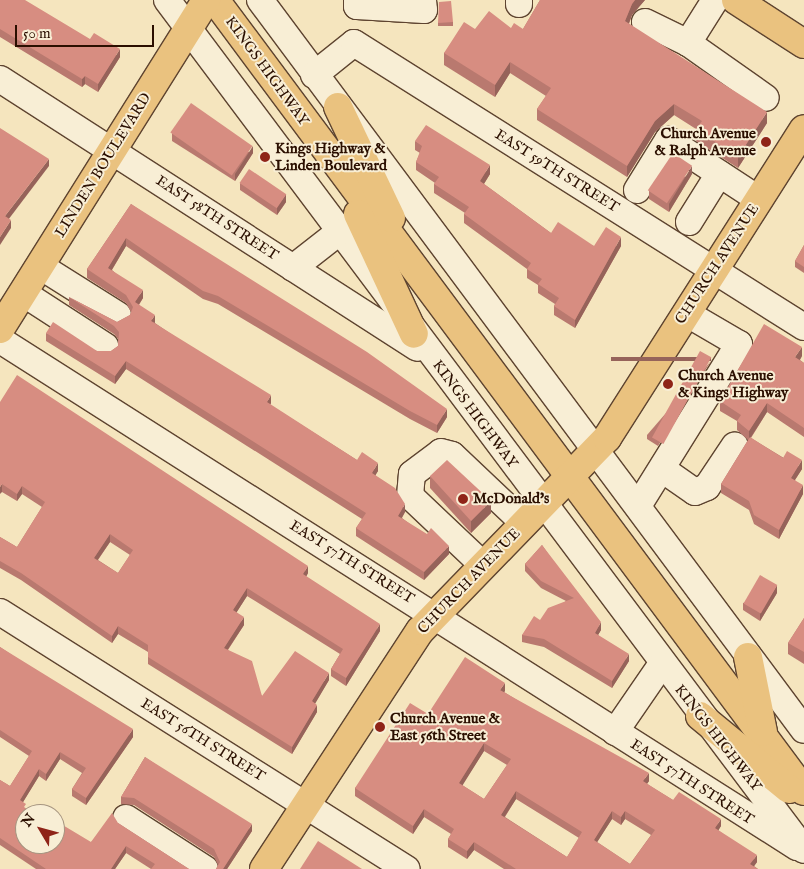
<!DOCTYPE html>
<html>
<head>
<meta charset="utf-8">
<style>
  body { margin:0 }
  #map { position:relative; width:804px; height:869px; overflow:hidden; background:#f5e5be; font-family:"IM FELL English",serif }
  div>[style] { position:absolute }
  .roads { filter:drop-shadow(1px 0 #5e4430) drop-shadow(-1px 0 #5e4430) drop-shadow(0 1px #5e4430) drop-shadow(0 -1px #5e4430) }
  .minor>* { height:26px; margin:-13px; padding:0 13px; transform-origin:13px; border-radius:13px; background:#f8eed5 }
  .major>* { height:28px; margin:-14px; padding:0 14px; transform-origin:14px; border-radius:14px; background:#eac27f }
  .highway>* { height:28px; margin:-14px; padding:0 14px; transform-origin:14px; border-radius:14px; background:#eac27f }
  .wall>* { inset:0; background:#b9796f; transform-origin:0 0 }
  .shaded-wall>* { inset:0; background:#96635a; transform-origin:0 0 }
  .building>* { inset:0; background:#d78d81; transform-origin:0 0 }
  .dots>* { width:14px; height:14px; translate:-50% -50%; box-sizing:border-box; border:2px solid #f8eed5; border-radius:50% }
  span { translate:-50% -50%; white-space:nowrap; text-align:center; line-height:1.15; -webkit-text-stroke:4px #f8eed5; paint-order:stroke }
  .street-label { font-size:15px; color:#2b0f00 }
  .poi-label { font-size:15px; color:#2b0f00; font-weight:700 }
  .right { translate:-100% -50%; text-align:right }
  .left { translate:0 -50%; text-align:left }
  .north { position:absolute; left:15px; top:804px; width:50px; height:50px; box-sizing:border-box; background:#f8eed5; border:1px solid #a69580; border-radius:50%; rotate:307deg; font-size:14px; font-weight:700; line-height:20px; text-align:center; color:#2b0f00 }
  .north::after { content:''; display:block; margin:auto; width:18px; height:22px; background:#8f2418; clip-path:polygon(50% 0,100% 100%,50% 72%,0 100%) }
  .scale { position:absolute; left:15px; top:25px; width:139px; height:22px; box-sizing:border-box; border:2px solid #2b0f00; border-top:0; padding-left:6px; font-size:15px; line-height:18px; white-space:nowrap; color:#2b0f00; -webkit-text-stroke:4px #f8eed5; paint-order:stroke }
</style>
</head>
<body>
<div id="map">
  <div class="roads">
    <div class="minor">
      <div style="left:167px;top:0;width:1062px;rotate:53.15deg"></div>
      <div style="left:260px;top:0;width:910px;rotate:53.31deg"></div>
      <div style="left:357px;top:0;width:6px;rotate:90deg"></div>
      <div style="left:357px;top:6px;width:67px;rotate:3.4deg"></div>
      <div style="left:424px;top:10px;width:10px;rotate:-96deg"></div>
      <div style="left:519px;top:0;width:4px;rotate:90deg"></div>
      <div style="left:715px;top:0;width:51px;rotate:122.1deg"></div>
      <div style="left:688px;top:43px;width:95px;rotate:35.2deg"></div>
      <div style="left:645px;top:22px;width:48px;rotate:26deg"></div>
      <div style="left:314px;top:75px;width:51px;rotate:-38.7deg"></div>
      <div style="left:354px;top:43px;width:532px;rotate:32.26deg"></div>
      <div style="left:0;top:79px;width:496px;rotate:32.8deg"></div>
      <div style="left:637px;top:190px;width:59px;rotate:-58.2deg"></div>
      <div style="left:668px;top:140px;width:108px;rotate:33.2deg"></div>
      <div style="left:689px;top:222px;width:57px;rotate:-58deg"></div>
      <div style="left:40px;top:266px;width:92px;rotate:32.1deg"></div>
      <div style="left:293px;top:268px;width:58px;rotate:-38deg"></div>
      <div style="left:23px;top:293px;width:98px;rotate:32.9deg"></div>
      <div style="left:0;top:340px;width:945px;rotate:32.46deg"></div>
      <div style="left:662px;top:469px;width:40px;rotate:34.9deg"></div>
      <div style="left:695px;top:492px;width:13px;rotate:-23deg"></div>
      <div style="left:707px;top:487px;width:50px;rotate:-56.3deg"></div>
      <div style="left:638px;top:506px;width:191px;rotate:-58.1deg"></div>
      <div style="left:739px;top:344px;width:61px;rotate:-149.7deg"></div>
      <div style="left:483px;top:565px;width:100px;rotate:-136.6deg"></div>
      <div style="left:410px;top:496px;width:22px;rotate:-85deg"></div>
      <div style="left:412px;top:474px;width:36px;rotate:-37deg"></div>
      <div style="left:441px;top:452px;width:11px;rotate:15deg"></div>
      <div style="left:452px;top:455px;width:99px;rotate:43.4deg"></div>
      <div style="left:0;top:612px;width:481px;rotate:32.3deg"></div>
      <div style="left:615px;top:732px;width:81px;rotate:-55.5deg"></div>
      <div style="left:126px;top:818px;width:94px;rotate:32.8deg"></div>
    </div>
    <div class="major">
      <div style="left:215px;top:0;width:986px;rotate:53.33deg"></div>
      <div style="left:736px;top:0;width:81px;rotate:32.9deg"></div>
      <div style="left:338px;top:107px;width:123px;rotate:64.5deg"></div>
      <div style="left:358px;top:214px;width:132px;rotate:65deg"></div>
      <div style="left:748px;top:657px;width:76px;rotate:78.7deg"></div>
      <div style="left:700px;top:716px;width:115px;rotate:39.4deg"></div>
      <div style="left:264px;top:869px;width:285px;rotate:-56.8deg"></div>
      <div style="left:420px;top:631px;width:269px;rotate:-45.9deg"></div>
      <div style="left:607px;top:438px;width:366px;rotate:-57.5deg"></div>
    </div>
    <div class="highway">
      <div style="left:0;top:329px;width:388px;rotate:-57.9deg"></div>
    </div>
  </div>
  <div class="wall">
    <div style="clip-path:polygon(0 0,120px 57px,98px 92px,85px 84px,82px 87px,0 37px)"></div>
    <div style="clip-path:polygon(540px 0,645px 0,632px 15px,629px 24px,767px 123px,738px 168px,696px 141px,696px 129px,674px 115px,655px 132px,627px 177px,537px 120px,537px 109px,546px 96px,510px 73px,495px 97px,444px 65px,444px 53px,475px 29px,511px 28px,523px 29px)"></div>
    <div style="left:453px;top:22px;width:4px;height:15px;rotate:90deg"></div>
    <div style="clip-path:polygon(172px 133px,253px 153px,235px 181px,172px 141px)"></div>
    <div style="clip-path:polygon(415px 141px,490px 174px,484px 184px,551px 233px,594px 246px,621px 246px,575px 328px,554px 315px,554px 306px,555px 304px,538px 293px,538px 285px,527px 278px,527px 269px,464px 223px,464px 214px,465px 213px,434px 193px,434px 184px,435px 183px,416px 170px,416px 162px,420px 153px,415px 150px)"></div>
    <div style="clip-path:polygon(692px 174px,669px 212px,649px 199px,649px 191px)"></div>
    <div style="clip-path:polygon(240px 183px,286px 202px,277px 215px,240px 190px)"></div>
    <div style="clip-path:polygon(131px 204px,447px 417px,437px 433px,410px 419px,218px 304px,203px 299px,126px 246px,112px 270px,143px 298px,139px 305px,155px 323px,271px 403px,270px 405px,357px 460px,378px 471px,375px 475px,405px 512px,402px 518px,449px 554px,424px 580px,356px 536px,356px 528px,362px 519px,126px 369px,115px 384px,46px 341px,46px 333px,97px 351px,111px 351px,118px 346px,118px 339px,114px 334px,69px 305px,69px 297px,117px 322px,130px 315px,131px 312px,126px 303px,87px 278px,87px 269px)"></div>
    <div style="clip-path:polygon(804px 245px,804px 273px,795px 267px,795px 261px)"></div>
    <div style="clip-path:polygon(802px 356px,800px 360px,804px 363px,804px 437px,767px 412px,751px 438px,802px 469px,795px 480px,803px 494px,779px 539px,754px 524px,749px 510px,721px 493px,721px 484px,748px 440px,737px 430px,737px 421px,720px 411px,720px 401px)"></div>
    <div style="clip-path:polygon(711px 361px,658px 446px,647px 439px,647px 435px)"></div>
    <div style="clip-path:polygon(evenodd,0 402px,308px 573px,306px 577px,380px 631px,346px 686px,331px 676px,331px 669px,340px 654px,247px 596px,236px 613px,244px 625px,228px 650px,262px 696px,329px 680px,315px 703px,317px 712px,292px 754px,148px 664px,148px 652px,118px 634px,112px 643px,21px 580px,0 568px,0 537px,17px 547px,42px 507px,22px 494px,17px 501px,2px 492px,0 402px,110px 542px,130px 555px,118px 573px,98px 560px,110px 542px)"></div>
    <div style="clip-path:polygon(430px 476px,491px 513px,471px 533px,430px 488px)"></div>
    <div style="clip-path:polygon(542px 545px,601px 630px,598px 635px,629px 661px,612px 688px,544px 647px,522px 642px,522px 635px,566px 601px,541px 588px,525px 571px,525px 564px)"></div>
    <div style="clip-path:polygon(777px 593px,760px 621px,743px 610px,743px 603px)"></div>
    <div style="clip-path:polygon(804px 618px,804px 664px,788px 654px,788px 643px)"></div>
    <div style="clip-path:polygon(0 647px,133px 737px,86px 805px,72px 796px,72px 789px,82px 773px,60px 759px,46px 781px,39px 776px,23px 802px,25px 844px,91px 842px,118px 823px,189px 869px,151px 869px,126px 853px,115px 869px,36px 869px,0 845px,0 780px,10px 786px,29px 756px,0 737px)"></div>
    <div style="clip-path:polygon(evenodd,505px 691px,504px 692px,649px 781px,647px 784px,673px 800px,721px 826px,718px 830px,757px 862px,754px 866px,758px 869px,504px 869px,474px 850px,467px 859px,448px 847px,448px 839px,451px 834px,424px 817px,413px 834px,355px 796px,355px 788px,428px 714px,505px 691px,484px 751px,507px 765px,484px 799px,462px 785px,484px 751px,505px 691px,516px 799px,579px 838px,567px 857px,505px 817px,516px 799px,505px 691px,612px 819px,621px 825px,625px 819px,651px 835px,630px 864px,597px 842px,612px 819px)"></div>
    <div style="clip-path:polygon(145px 757px,252px 831px,227px 869px,216px 869px,218px 865px,214px 857px,134px 805px,121px 804px,121px 797px)"></div>
  </div>
  <div class="shaded-wall">
    <div style="clip-path:polygon(635px 0,645px 0,632px 15px,625px 33px,625px 21px,632px 4px)"></div>
    <div style="clip-path:polygon(120px 49px,120px 57px,98px 92px,98px 84px)"></div>
    <div style="clip-path:polygon(510px 62px,510px 73px,495px 97px,495px 85px)"></div>
    <div style="clip-path:polygon(85px 76px,85px 84px,82px 87px,82px 79px)"></div>
    <div style="clip-path:polygon(674px 104px,674px 115px,655px 132px,627px 177px,627px 166px,655px 121px)"></div>
    <div style="clip-path:polygon(767px 112px,767px 123px,738px 168px,738px 157px)"></div>
    <div style="clip-path:polygon(253px 146px,253px 153px,235px 181px,235px 174px)"></div>
    <div style="clip-path:polygon(49px 159px,49px 166px,5px 224px,5px 216px)"></div>
    <div style="clip-path:polygon(490px 165px,490px 174px,480px 190px,480px 181px)"></div>
    <div style="clip-path:polygon(692px 166px,692px 174px,669px 212px,669px 204px)"></div>
    <div style="clip-path:polygon(286px 194px,286px 202px,277px 215px,277px 207px)"></div>
    <div style="clip-path:polygon(11px 220px,11px 228px,0 245px,0 237px)"></div>
    <div style="clip-path:polygon(621px 237px,621px 246px,575px 328px,575px 320px)"></div>
    <div style="clip-path:polygon(126px 238px,126px 246px,108px 276px,108px 268px)"></div>
    <div style="clip-path:polygon(143px 290px,143px 298px,135px 310px,135px 302px)"></div>
    <div style="clip-path:polygon(155px 315px,155px 323px,151px 321px)"></div>
    <div style="clip-path:polygon(802px 347px,802px 356px,795px 367px,795px 357px)"></div>
    <div style="left:711px;top:357px;width:4px;height:100px;rotate:90deg"></div>
    <div style="clip-path:polygon(126px 361px,126px 369px,115px 384px,115px 376px)"></div>
    <div style="clip-path:polygon(271px 395px,271px 403px,267px 410px,267px 402px)"></div>
    <div style="clip-path:polygon(767px 403px,767px 412px,749px 440px,749px 431px)"></div>
    <div style="clip-path:polygon(447px 409px,447px 417px,437px 433px,437px 425px)"></div>
    <div style="clip-path:polygon(802px 460px,802px 469px,791px 486px,791px 478px)"></div>
    <div style="clip-path:polygon(378px 463px,378px 471px,372px 481px,372px 473px)"></div>
    <div style="clip-path:polygon(2px 484px,2px 492px,0 494px,0 487px)"></div>
    <div style="clip-path:polygon(803px 485px,803px 494px,779px 539px,779px 530px)"></div>
    <div style="clip-path:polygon(22px 486px,22px 494px,17px 501px,17px 494px)"></div>
    <div style="clip-path:polygon(491px 501px,491px 513px,471px 533px,471px 521px)"></div>
    <div style="clip-path:polygon(405px 504px,405px 512px,398px 524px,398px 516px)"></div>
    <div style="clip-path:polygon(110px 534px,110px 542px,94px 565px,94px 558px)"></div>
    <div style="clip-path:polygon(449px 546px,449px 554px,424px 580px,424px 572px)"></div>
    <div style="clip-path:polygon(308px 566px,308px 573px,303px 582px,303px 574px)"></div>
    <div style="clip-path:polygon(777px 585px,777px 593px,760px 621px,760px 613px)"></div>
    <div style="clip-path:polygon(247px 588px,247px 596px,233px 618px,233px 610px)"></div>
    <div style="clip-path:polygon(244px 617px,244px 625px,224px 655px,224px 648px)"></div>
    <div style="clip-path:polygon(601px 622px,601px 630px,595px 640px,595px 633px)"></div>
    <div style="clip-path:polygon(380px 624px,380px 631px,346px 686px,346px 678px)"></div>
    <div style="clip-path:polygon(118px 626px,118px 634px,112px 643px,112px 636px)"></div>
    <div style="clip-path:polygon(629px 654px,629px 661px,612px 688px,612px 681px)"></div>
    <div style="clip-path:polygon(329px 673px,329px 680px,312px 709px,312px 701px)"></div>
    <div style="clip-path:polygon(505px 683px,505px 691px,500px 697px,500px 690px)"></div>
    <div style="clip-path:polygon(317px 705px,317px 712px,292px 754px,292px 747px)"></div>
    <div style="clip-path:polygon(133px 729px,133px 737px,86px 805px,86px 798px)"></div>
    <div style="clip-path:polygon(484px 743px,484px 751px,459px 791px,459px 783px)"></div>
    <div style="clip-path:polygon(60px 752px,60px 759px,46px 781px,46px 774px)"></div>
    <div style="clip-path:polygon(39px 769px,39px 776px,20px 807px,20px 800px)"></div>
    <div style="clip-path:polygon(649px 773px,649px 781px,643px 789px,643px 781px)"></div>
    <div style="clip-path:polygon(516px 791px,516px 799px,501px 822px,501px 815px)"></div>
    <div style="clip-path:polygon(424px 809px,424px 817px,413px 834px,413px 826px)"></div>
    <div style="clip-path:polygon(612px 811px,612px 819px,594px 847px,594px 840px)"></div>
    <div style="clip-path:polygon(625px 811px,625px 819px,621px 825px,621px 817px)"></div>
    <div style="clip-path:polygon(721px 819px,721px 826px,715px 836px,715px 828px)"></div>
    <div style="clip-path:polygon(252px 824px,252px 831px,227px 869px,223px 869px)"></div>
    <div style="clip-path:polygon(474px 842px,474px 850px,467px 859px,467px 851px)"></div>
    <div style="clip-path:polygon(126px 846px,126px 853px,115px 869px,111px 869px)"></div>
    <div style="clip-path:polygon(757px 855px,757px 862px,752px 869px,750px 864px)"></div>
  </div>
  <div class="building">
    <div style="clip-path:polygon(0 0,25px 0,90px 39px,94px 33px,120px 49px,98px 84px,85px 76px,82px 79px,0 29px)"></div>
    <div style="clip-path:polygon(540px 0,635px 0,632px 4px,625px 21px,767px 112px,738px 157px,696px 129px,702px 121px,674px 104px,655px 121px,627px 166px,537px 109px,551px 88px,510px 62px,495px 85px,444px 53px,464px 22px,475px 29px,489px 11px,511px 28px,514px 23px,523px 29px)"></div>
    <div style="clip-path:polygon(451px 1px,453px 22px,438px 23px,439px 2px)"></div>
    <div style="left:191px;top:103px;width:75px;height:36px;rotate:35deg"></div>
    <div style="clip-path:polygon(426px 125px,490px 165px,480px 181px,551px 233px,558px 222px,594px 246px,606px 227px,621px 237px,575px 320px,554px 306px,559px 298px,538px 284px,542px 279px,527px 269px,531px 263px,464px 214px,469px 207px,434px 184px,439px 177px,416px 162px,422px 146px,415px 141px)"></div>
    <div style="clip-path:polygon(0 128px,49px 159px,5px 216px,11px 220px,0 237px)"></div>
    <div style="left:673px;top:153px;width:23px;height:45px;rotate:34deg"></div>
    <div style="left:249px;top:169px;width:45px;height:17px;rotate:34deg"></div>
    <div style="clip-path:polygon(131px 204px,367px 352px,447px 409px,437px 425px,410px 411px,218px 296px,203px 291px,126px 238px,108px 268px,143px 290px,135px 302px,155px 315px,151px 321px,271px 395px,267px 402px,357px 460px,362px 452px,378px 463px,372px 473px,395px 488px,405px 504px,398px 516px,427px 534px,431px 528px,449px 546px,424px 572px,356px 528px,366px 513px,126px 361px,115px 376px,46px 333px,53px 322px,97px 351px,111px 351px,118px 346px,119px 332px,114px 326px,69px 297px,117px 322px,130px 315px,133px 307px,126px 295px,87px 269px)"></div>
    <div style="clip-path:polygon(804px 245px,804px 267px,795px 261px)"></div>
    <div style="clip-path:polygon(764px 324px,802px 347px,795px 357px,804px 363px,804px 428px,767px 403px,749px 431px,737px 421px,741px 415px,720px 401px)"></div>
    <div style="left:700px;top:351px;width:13px;height:99px;rotate:29deg"></div>
    <div style="clip-path:polygon(evenodd,17px 375px,308px 566px,303px 574px,380px 624px,346px 678px,331px 669px,343px 649px,247px 588px,233px 610px,244px 617px,224px 648px,252px 661px,262px 696px,295px 651px,329px 673px,312px 701px,317px 705px,292px 747px,148px 657px,148px 645px,118px 626px,112px 636px,21px 573px,0 561px,0 537px,17px 547px,45px 502px,22px 486px,17px 494px,2px 484px,0 487px,0 402px,17px 375px,110px 534px,133px 550px,118px 573px,94px 558px,110px 534px)"></div>
    <div style="clip-path:polygon(750px 437px,783px 458px,787px 451px,802px 460px,791px 478px,803px 485px,779px 530px,754px 515px,749px 501px,721px 484px)"></div>
    <div style="clip-path:polygon(447px 460px,491px 501px,471px 521px,430px 476px)"></div>
    <div style="clip-path:polygon(542px 545px,601px 622px,595px 633px,629px 654px,612px 681px,544px 639px,522px 635px,534px 616px,540px 620px,548px 608px,574px 598px,541px 581px,525px 564px)"></div>
    <div style="left:760px;top:575px;width:20px;height:33px;rotate:30deg"></div>
    <div style="clip-path:polygon(804px 618px,804px 652px,788px 643px)"></div>
    <div style="clip-path:polygon(0 647px,133px 729px,86px 798px,72px 789px,86px 768px,60px 752px,46px 774px,39px 769px,20px 800px,26px 804px,24px 807px,34px 814px,25px 814px,25px 844px,55px 844px,55px 823px,56px 821px,91px 842px,112px 813px,118px 823px,189px 869px,151px 869px,155px 864px,126px 846px,111px 869px,46px 869px,0 838px,0 780px,10px 786px,32px 751px,0 730px)"></div>
    <div style="clip-path:polygon(evenodd,465px 657px,505px 683px,500px 690px,649px 773px,643px 781px,657px 790px,673px 800px,679px 792px,721px 819px,715px 828px,757px 855px,750px 864px,758px 869px,516px 869px,474px 842px,467px 851px,448px 839px,454px 829px,424px 809px,413px 826px,355px 788px,410px 703px,428px 714px,465px 657px,484px 743px,511px 759px,484px 799px,459px 783px,484px 743px,465px 657px,516px 791px,582px 832px,567px 857px,501px 815px,516px 791px,465px 657px,612px 811px,621px 817px,625px 811px,655px 830px,630px 864px,594px 840px,612px 811px)"></div>
    <div style="clip-path:polygon(145px 757px,252px 824px,223px 869px,216px 869px,220px 862px,214px 849px,134px 798px,121px 797px)"></div>
    <div style="clip-path:polygon(318px 841px,362px 869px,300px 869px)"></div>
  </div>
  <div class="dots">
    <div style="left:766px;top:142px;background:#8f2418"></div>
    <div style="left:265px;top:157px;background:#8f2418"></div>
    <div style="left:668px;top:384px;background:#8f2418"></div>
    <div style="left:463px;top:499px;background:#8f2418"></div>
    <div style="left:380px;top:727px;background:#8f2418"></div>
  </div>
  <div class="street-label">
    <span style="left:267px;top:71px;rotate:54deg">KINGS HIGHWAY</span>
    <span style="left:103px;top:165px;rotate:-58deg">LINDEN BOULEVARD</span>
    <span style="left:557px;top:171px;rotate:32deg">EAST 59TH STREET</span>
    <span style="left:217px;top:218px;rotate:33deg">EAST 58TH STREET</span>
    <span style="left:717px;top:264px;rotate:-57deg">CHURCH AVENUE</span>
    <span style="left:475px;top:414px;rotate:53deg">KINGS HIGHWAY</span>
    <span style="left:352px;top:562px;rotate:32deg">EAST 57TH STREET</span>
    <span style="left:469px;top:581px;rotate:-46deg">CHURCH AVENUE</span>
    <span style="left:718px;top:738px;rotate:52deg">KINGS HIGHWAY</span>
    <span style="left:203px;top:740px;rotate:32deg">EAST 56TH STREET</span>
    <span style="left:692px;top:782px;rotate:33deg">EAST 57TH STREET</span>
  </div>
  <div class="poi-label">
    <span class="right" style="left:756px;top:142px">Church Avenue<br>&amp; Ralph Avenue</span>
    <span class="left" style="left:275px;top:157px">Kings Highway &amp;<br>Linden Boulevard</span>
    <span class="left" style="left:678px;top:384px">Church Avenue<br>&amp; Kings Highway</span>
    <span class="left" style="left:473px;top:499px">McDonald's</span>
    <span class="left" style="left:390px;top:727px">Church Avenue &amp;<br>East 56th Street</span>
  </div>
  <div class="north">N</div>
  <div class="scale">50 m</div>
</div>
</body>
</html>
